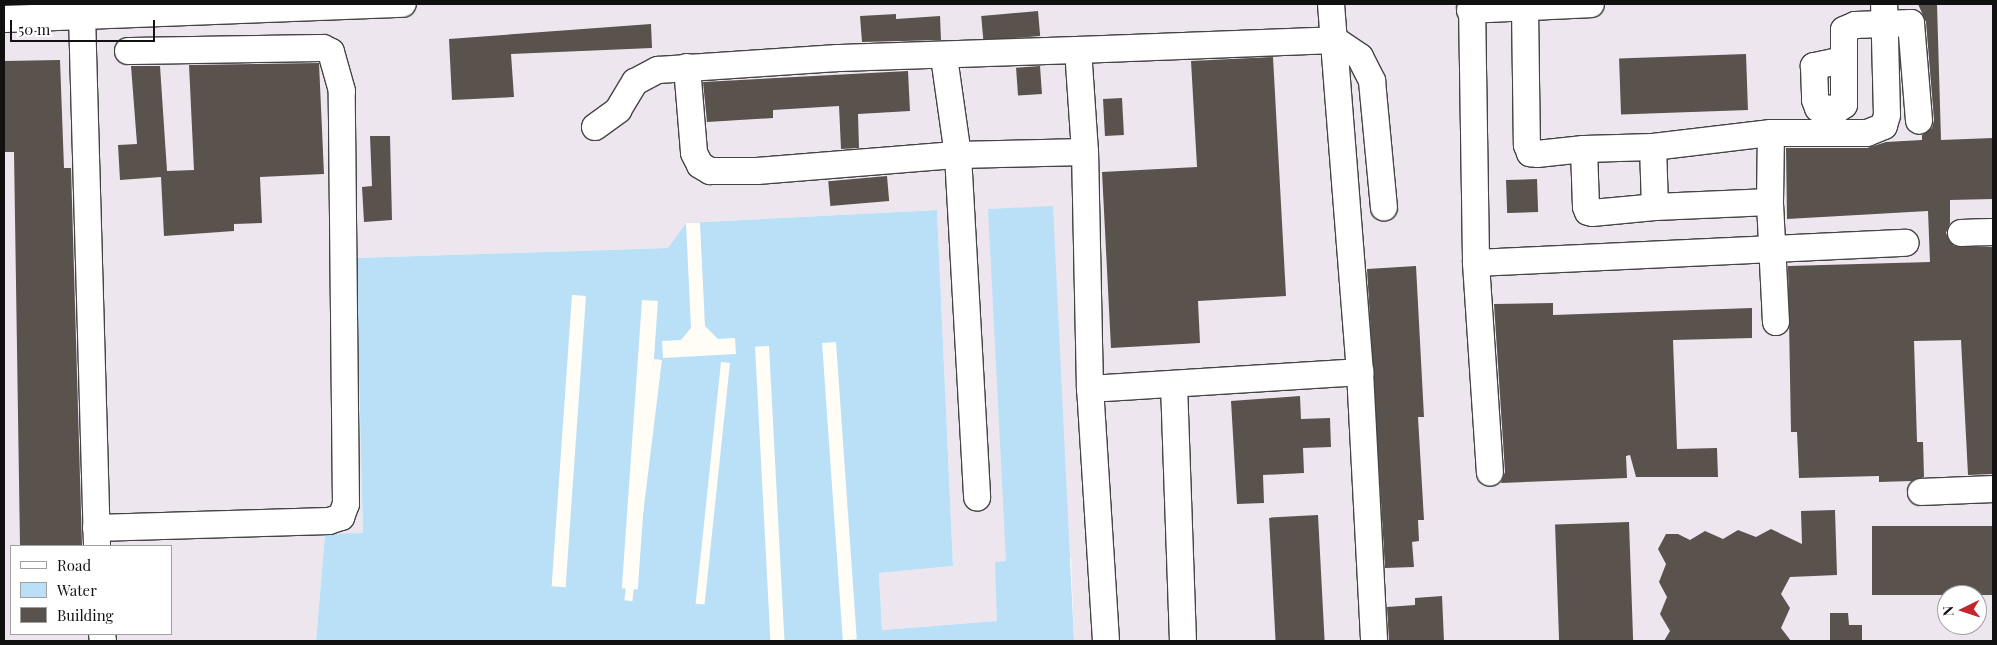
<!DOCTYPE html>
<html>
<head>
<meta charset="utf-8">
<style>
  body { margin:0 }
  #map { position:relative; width:1997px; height:645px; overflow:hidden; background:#fffdf5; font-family:"Playfair Display",serif }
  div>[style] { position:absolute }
  .industrial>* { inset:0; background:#eee6ef }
  .water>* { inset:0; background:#b9e0f7 }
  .pier>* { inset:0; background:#fffdf5; transform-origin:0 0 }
  .building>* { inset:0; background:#5a524d; transform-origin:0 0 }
  .roads { filter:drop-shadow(1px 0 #444) drop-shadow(-1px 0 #444) drop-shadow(0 1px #444) drop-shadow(0 -1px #444) }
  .minor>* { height:26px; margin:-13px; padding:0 13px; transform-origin:13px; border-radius:13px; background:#fff }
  span { translate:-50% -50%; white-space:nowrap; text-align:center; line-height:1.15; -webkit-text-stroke:5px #fff; paint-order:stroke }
  .frame { position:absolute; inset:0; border:5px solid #111; pointer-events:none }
  .legend { position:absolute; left:10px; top:545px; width:162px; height:90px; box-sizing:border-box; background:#fff; border:1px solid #a0a0a0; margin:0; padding:6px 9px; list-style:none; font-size:15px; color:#111 }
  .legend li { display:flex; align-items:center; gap:10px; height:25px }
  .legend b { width:25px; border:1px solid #a0a0a0 }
  .north { position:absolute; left:1937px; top:585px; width:50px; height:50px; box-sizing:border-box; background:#fff; border:1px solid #a0a0a0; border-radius:50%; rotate:266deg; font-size:14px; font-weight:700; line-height:20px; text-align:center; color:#111 }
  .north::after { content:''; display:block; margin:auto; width:18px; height:22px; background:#c4262e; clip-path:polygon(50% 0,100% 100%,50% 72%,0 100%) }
  .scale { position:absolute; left:10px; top:20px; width:145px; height:22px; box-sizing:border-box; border:2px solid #111; border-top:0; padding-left:6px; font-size:15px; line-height:18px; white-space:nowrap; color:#111; -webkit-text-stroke:4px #fff; paint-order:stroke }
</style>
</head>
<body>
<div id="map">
  <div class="industrial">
    <div style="clip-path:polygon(evenodd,4px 4px,1993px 4px,1993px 641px,1074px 641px,1071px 558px,997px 621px,882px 630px,879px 573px,953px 566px,937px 210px,686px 223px,668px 248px,356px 258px,363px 533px,325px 535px,316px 641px,4px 641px,4px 4px,11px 546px,171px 546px,171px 634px,11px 634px,11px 546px,4px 4px,1947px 595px,1977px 595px,1977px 625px,1947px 625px,1947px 595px)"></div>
  </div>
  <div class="water">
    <div style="clip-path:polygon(1053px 206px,1074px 641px,316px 641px,325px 534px,363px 533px,356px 258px,668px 248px,686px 223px,937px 210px,953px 566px,879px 573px,882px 630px,997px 621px,995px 562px,1006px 561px,988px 209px)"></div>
  </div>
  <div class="pier">
    <div style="clip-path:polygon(686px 223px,700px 223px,705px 326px,718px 339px,735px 338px,736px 354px,663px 358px,662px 341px,681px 340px,691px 328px)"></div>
    <div style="left:572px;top:295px;width:14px;height:292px;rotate:4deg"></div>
    <div style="left:642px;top:300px;width:16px;height:289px;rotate:4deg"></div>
    <div style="left:836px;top:342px;width:298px;height:14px;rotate:86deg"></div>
    <div style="left:769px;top:346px;width:296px;height:14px;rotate:87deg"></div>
    <div style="left:654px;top:359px;width:8px;height:243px;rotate:7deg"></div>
    <div style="left:721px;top:362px;width:9px;height:243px;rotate:6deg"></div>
  </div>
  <div class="building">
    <div style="clip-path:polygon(1918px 4px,1937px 4px,1941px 140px,1993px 138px,1993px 199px,1950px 200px,1950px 223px,1946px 233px,1954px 246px,1993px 247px,1993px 474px,1968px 475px,1961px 340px,1914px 341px,1917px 442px,1923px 442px,1924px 477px,1912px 481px,1879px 482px,1879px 476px,1799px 478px,1797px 432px,1791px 432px,1788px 266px,1930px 262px,1928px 211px,1787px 219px,1786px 148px,1867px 148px,1886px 142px,1922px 140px,1922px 135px,1932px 128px,1934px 120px,1926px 22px)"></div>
    <div style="left:1038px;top:11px;width:25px;height:57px;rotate:85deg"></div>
    <div style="clip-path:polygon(896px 14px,896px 19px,940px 16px,941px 40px,862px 42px,860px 16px)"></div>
    <div style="clip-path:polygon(651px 24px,652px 48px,511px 54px,514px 97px,452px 100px,449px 39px)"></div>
    <div style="left:1746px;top:54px;width:56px;height:127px;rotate:88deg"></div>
    <div style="clip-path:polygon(1273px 57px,1286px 296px,1198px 301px,1200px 343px,1111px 348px,1102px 172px,1197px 167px,1191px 61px)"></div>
    <div style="clip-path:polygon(60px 60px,64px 168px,71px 168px,82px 546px,20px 546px,14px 152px,4px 152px,4px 61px)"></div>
    <div style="clip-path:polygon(319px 63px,324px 174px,260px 177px,262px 223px,234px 224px,234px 231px,164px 236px,161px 177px,120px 180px,118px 145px,137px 144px,131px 66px,160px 66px,167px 171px,194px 170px,189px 65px)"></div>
    <div style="left:1040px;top:66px;width:28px;height:24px;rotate:86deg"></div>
    <div style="clip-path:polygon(908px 71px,910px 111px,858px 114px,859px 148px,841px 149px,839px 106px,773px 110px,773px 118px,707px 122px,703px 82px)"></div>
    <div style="left:1122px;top:98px;width:37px;height:19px;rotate:87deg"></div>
    <div style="clip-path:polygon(370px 136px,390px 136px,392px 220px,364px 222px,362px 187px,372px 186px)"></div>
    <div style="left:887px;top:176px;width:25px;height:59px;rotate:85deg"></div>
    <div style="left:1537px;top:179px;width:33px;height:31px;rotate:88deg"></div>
    <div style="clip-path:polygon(1416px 266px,1424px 417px,1418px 417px,1424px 520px,1418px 520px,1419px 541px,1412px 542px,1414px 567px,1385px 568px,1367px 269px)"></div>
    <div style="clip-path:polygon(1553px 303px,1553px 315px,1752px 308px,1752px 338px,1673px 340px,1677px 449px,1717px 448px,1718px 477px,1636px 477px,1630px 455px,1626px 456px,1627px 478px,1501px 483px,1505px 472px,1494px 304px)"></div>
    <div style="clip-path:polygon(1300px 396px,1301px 419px,1330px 418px,1331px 447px,1303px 448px,1304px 473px,1263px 475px,1264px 503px,1237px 504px,1231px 401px)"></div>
    <div style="clip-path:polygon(1835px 510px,1837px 575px,1790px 577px,1781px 594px,1790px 608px,1781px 628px,1791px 641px,1664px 641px,1670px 631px,1660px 614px,1667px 597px,1659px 582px,1666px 564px,1658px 549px,1666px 534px,1678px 534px,1690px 540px,1705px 531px,1723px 539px,1738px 530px,1756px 537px,1771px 529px,1802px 544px,1801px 511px)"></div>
    <div style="left:1318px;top:515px;width:126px;height:49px;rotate:87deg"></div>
    <div style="left:1629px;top:522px;width:119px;height:74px;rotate:88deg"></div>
    <div style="left:1993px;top:526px;width:69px;height:121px;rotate:90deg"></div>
    <div style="clip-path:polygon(1442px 596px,1444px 641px,1389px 641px,1387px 607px,1415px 605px,1415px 598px)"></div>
    <div style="clip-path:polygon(1830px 613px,1848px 613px,1849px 625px,1862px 625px,1862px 641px,1830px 641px)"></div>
  </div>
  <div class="roads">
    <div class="minor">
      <div style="left:1331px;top:4px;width:369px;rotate:85.5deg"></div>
      <div style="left:1360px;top:372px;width:269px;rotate:87deg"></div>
      <div style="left:1472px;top:4px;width:259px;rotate:89.1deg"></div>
      <div style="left:1476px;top:263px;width:430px;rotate:-2.7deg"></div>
      <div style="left:1525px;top:8px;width:137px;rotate:89.2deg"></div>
      <div style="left:1527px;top:145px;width:9px;rotate:69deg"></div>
      <div style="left:1530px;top:153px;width:7px;rotate:8deg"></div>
      <div style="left:1537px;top:154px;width:47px;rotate:-6.1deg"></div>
      <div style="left:1470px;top:10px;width:121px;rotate:-2.8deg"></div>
      <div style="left:82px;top:15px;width:531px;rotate:88.38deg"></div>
      <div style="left:4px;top:19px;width:399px;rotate:-2.2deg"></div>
      <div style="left:944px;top:57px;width:99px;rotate:81.9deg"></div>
      <div style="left:958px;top:155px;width:343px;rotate:86.8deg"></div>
      <div style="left:1843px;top:60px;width:30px;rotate:168deg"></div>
      <div style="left:1814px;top:66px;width:34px;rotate:88deg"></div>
      <div style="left:1815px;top:100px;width:9px;rotate:69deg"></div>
      <div style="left:1818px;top:108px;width:20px;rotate:3deg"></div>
      <div style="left:1838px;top:109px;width:7px;rotate:-34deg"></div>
      <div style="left:1844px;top:105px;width:75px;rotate:-90deg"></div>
      <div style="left:1844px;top:30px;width:12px;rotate:-24deg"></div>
      <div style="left:1855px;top:25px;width:56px;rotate:-2deg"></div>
      <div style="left:1911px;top:23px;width:98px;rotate:85.3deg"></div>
      <div style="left:687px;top:67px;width:86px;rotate:85.3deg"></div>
      <div style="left:694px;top:153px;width:13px;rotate:63deg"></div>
      <div style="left:700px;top:165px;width:12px;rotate:31deg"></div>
      <div style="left:710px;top:171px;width:47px"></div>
      <div style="left:757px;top:171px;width:202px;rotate:-4.6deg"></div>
      <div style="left:958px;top:155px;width:127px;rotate:-1.4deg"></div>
      <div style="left:595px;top:127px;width:29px;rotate:-36deg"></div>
      <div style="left:618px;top:110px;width:33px;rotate:-59deg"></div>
      <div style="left:635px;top:82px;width:26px;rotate:-28deg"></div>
      <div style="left:658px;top:70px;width:180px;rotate:-3.8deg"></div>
      <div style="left:838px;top:58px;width:240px;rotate:-1.9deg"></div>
      <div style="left:1653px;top:147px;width:69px;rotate:178.3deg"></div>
      <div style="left:1584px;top:149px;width:58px;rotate:88deg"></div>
      <div style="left:1586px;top:207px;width:5px;rotate:68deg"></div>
      <div style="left:1588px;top:212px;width:4px;rotate:14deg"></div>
      <div style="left:1592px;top:213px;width:63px;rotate:-5.4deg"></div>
      <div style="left:1770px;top:202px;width:115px;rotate:177.5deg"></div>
      <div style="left:1655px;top:207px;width:60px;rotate:-91.9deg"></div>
      <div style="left:1653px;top:147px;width:119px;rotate:-6.8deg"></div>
      <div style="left:1961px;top:233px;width:32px;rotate:-2deg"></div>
      <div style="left:1476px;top:263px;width:210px;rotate:86.2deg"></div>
      <div style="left:1776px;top:322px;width:120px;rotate:-92.9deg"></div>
      <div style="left:1770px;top:202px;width:69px;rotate:-89.2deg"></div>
      <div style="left:1771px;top:133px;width:96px"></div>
      <div style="left:1867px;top:133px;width:18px;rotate:-22deg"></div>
      <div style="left:1884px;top:126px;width:11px;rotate:-75deg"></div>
      <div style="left:1887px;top:115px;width:111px;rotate:-91.5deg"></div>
      <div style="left:1174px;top:384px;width:257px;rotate:88deg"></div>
      <div style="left:1090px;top:389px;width:271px;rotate:-3.6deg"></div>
      <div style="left:1921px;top:492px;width:72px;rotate:-2.4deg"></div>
      <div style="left:96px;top:528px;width:233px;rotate:-1.7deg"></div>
      <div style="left:329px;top:521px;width:13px;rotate:-18deg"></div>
      <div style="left:341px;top:517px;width:14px;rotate:-69deg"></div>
      <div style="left:346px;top:504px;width:413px;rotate:-90.6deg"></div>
      <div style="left:342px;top:91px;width:41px;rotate:-105.8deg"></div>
      <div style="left:331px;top:52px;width:9px;rotate:-153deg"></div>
      <div style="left:323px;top:48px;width:195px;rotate:179.1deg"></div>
      <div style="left:102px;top:634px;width:7px;rotate:82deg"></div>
      <div style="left:1106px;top:641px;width:253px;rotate:-93.6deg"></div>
      <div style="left:1090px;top:389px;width:237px;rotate:-91.2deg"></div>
      <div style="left:1085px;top:152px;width:102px;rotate:-93.9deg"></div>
      <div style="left:1078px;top:50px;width:257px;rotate:-2.2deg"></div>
      <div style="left:1335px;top:40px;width:30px;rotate:34deg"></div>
      <div style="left:1360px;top:57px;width:27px;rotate:63deg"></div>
      <div style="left:1372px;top:81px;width:127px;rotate:84.6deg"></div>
    </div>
  </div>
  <div class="frame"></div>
  <ul class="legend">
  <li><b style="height:6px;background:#fff"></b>Road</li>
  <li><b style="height:14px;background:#b9e0f7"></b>Water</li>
  <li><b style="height:14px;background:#5a524d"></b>Building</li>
  </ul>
  <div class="north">N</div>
  <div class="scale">50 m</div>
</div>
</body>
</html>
